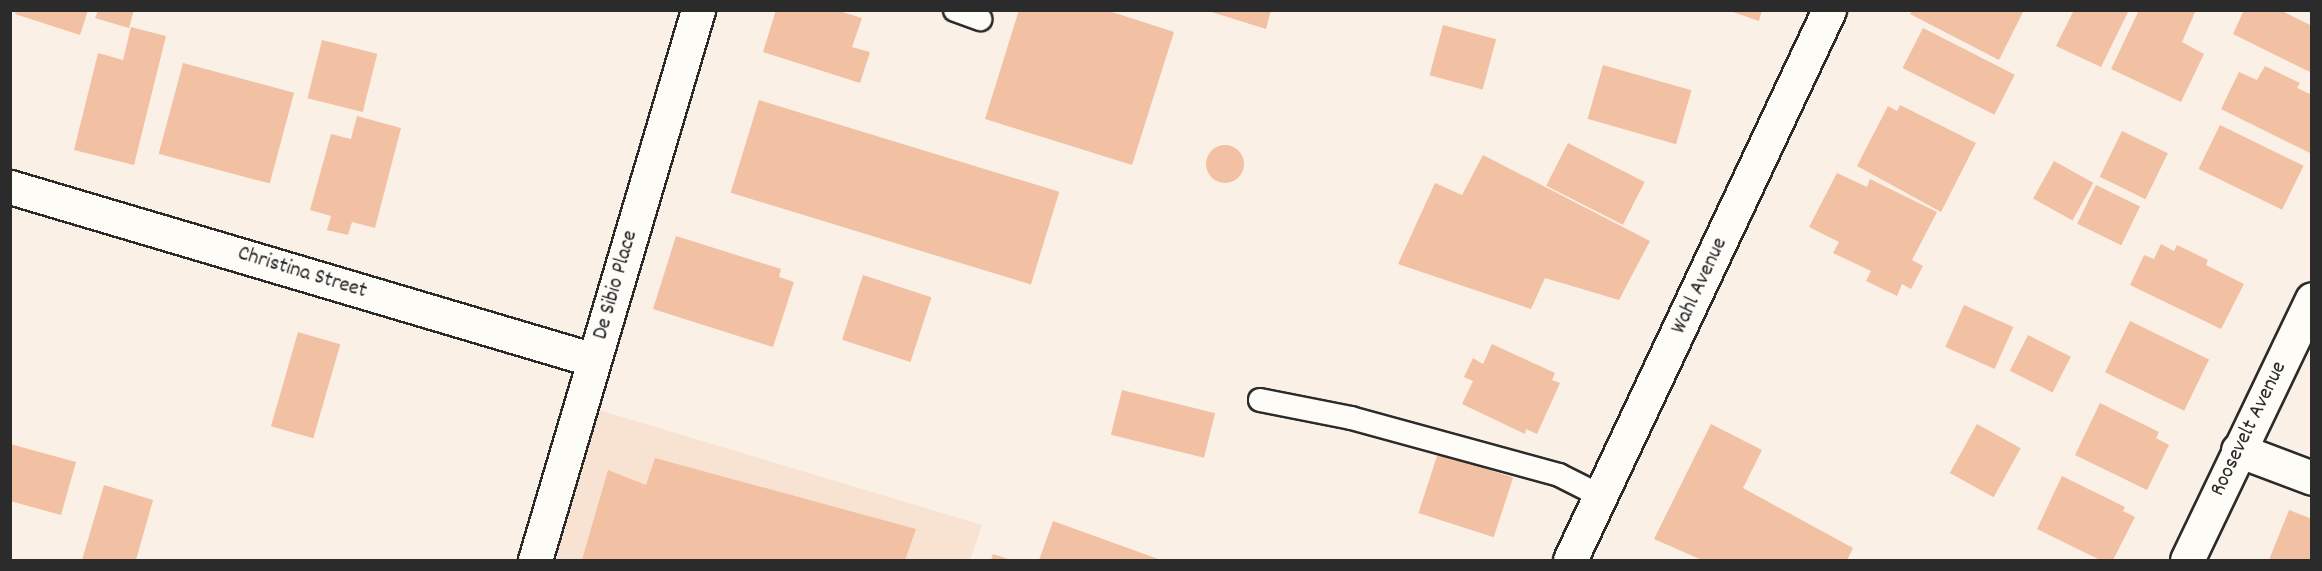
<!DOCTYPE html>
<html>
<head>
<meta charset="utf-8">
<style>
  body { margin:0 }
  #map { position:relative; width:2322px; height:571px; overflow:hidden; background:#fbf0e6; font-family:Dekko,sans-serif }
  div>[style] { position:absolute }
  .built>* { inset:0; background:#f8e2d2 }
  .building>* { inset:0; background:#f2c0a2; transform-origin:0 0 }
  .round { border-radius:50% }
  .roads { filter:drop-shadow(2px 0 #2b2b2b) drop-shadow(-2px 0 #2b2b2b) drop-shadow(0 2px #2b2b2b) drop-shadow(0 -2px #2b2b2b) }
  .service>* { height:22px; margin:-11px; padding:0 11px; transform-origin:11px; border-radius:11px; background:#fdfcf7 }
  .minor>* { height:33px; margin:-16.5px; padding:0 16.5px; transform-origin:16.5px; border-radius:16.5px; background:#fdfcf7 }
  .tertiary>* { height:33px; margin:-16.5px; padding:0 16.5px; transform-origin:16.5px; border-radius:16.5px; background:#fdfcf7 }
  span { translate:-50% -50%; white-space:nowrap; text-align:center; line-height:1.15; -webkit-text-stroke:4.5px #fdfcf7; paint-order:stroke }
  .street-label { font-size:22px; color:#2b2b2b }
  .frame { position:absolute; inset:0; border:12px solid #2b2b2b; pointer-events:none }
</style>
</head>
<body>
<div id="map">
  <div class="built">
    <div style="clip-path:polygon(599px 410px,982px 525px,970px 560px,556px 560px)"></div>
  </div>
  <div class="building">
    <div style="clip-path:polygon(16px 10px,88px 10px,80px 35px,15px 14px)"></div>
    <div style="clip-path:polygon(98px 10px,134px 10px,129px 28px,95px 18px)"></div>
    <div style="clip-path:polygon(776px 10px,836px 10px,862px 18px,852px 47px,870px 52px,860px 83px,763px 52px)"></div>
    <div style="clip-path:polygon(1019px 10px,1106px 10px,1174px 32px,1132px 165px,985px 119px)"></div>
    <div style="clip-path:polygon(1205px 10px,1271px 10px,1266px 29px)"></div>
    <div style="clip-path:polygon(1727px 10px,1762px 10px,1759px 21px)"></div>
    <div style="clip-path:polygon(1912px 10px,2024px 10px,1999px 60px,1910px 14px)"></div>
    <div style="clip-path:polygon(2074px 10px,2129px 10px,2101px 67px,2056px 46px)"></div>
    <div style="clip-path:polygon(2139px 10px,2196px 10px,2182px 42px,2204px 54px,2181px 102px,2111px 69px)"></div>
    <div style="clip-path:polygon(2244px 10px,2280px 10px,2312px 26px,2312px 73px,2233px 34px)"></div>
    <div style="left:1443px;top:25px;width:55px;height:52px;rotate:15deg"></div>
    <div style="clip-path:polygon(131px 27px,166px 36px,134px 165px,74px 150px,98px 53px,123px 60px)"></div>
    <div style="left:1923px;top:28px;width:103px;height:45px;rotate:27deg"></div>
    <div style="left:322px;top:40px;width:57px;height:60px;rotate:14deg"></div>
    <div style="left:183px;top:63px;width:115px;height:94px;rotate:15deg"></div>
    <div style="left:1603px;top:65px;width:92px;height:56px;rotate:16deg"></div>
    <div style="clip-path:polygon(2265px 66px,2300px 83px,2297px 88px,2312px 95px,2312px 154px,2221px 109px,2239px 72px,2257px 80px)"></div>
    <div style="left:759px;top:100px;width:314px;height:97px;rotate:17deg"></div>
    <div style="clip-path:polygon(1900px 105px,1976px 143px,1941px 212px,1857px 166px,1888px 106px,1897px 111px)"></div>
    <div style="clip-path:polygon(357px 116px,401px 128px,375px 228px,352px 222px,348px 235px,327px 230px,331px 216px,310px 210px,331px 134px,351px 139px)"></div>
    <div style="left:2220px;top:125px;width:93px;height:49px;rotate:26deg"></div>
    <div style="left:2122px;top:131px;width:51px;height:51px;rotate:26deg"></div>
    <div style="left:1568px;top:143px;width:86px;height:48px;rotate:27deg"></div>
    <div class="round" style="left:1206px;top:145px;width:38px;height:38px"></div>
    <div style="clip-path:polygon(1483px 155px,1650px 241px,1619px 300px,1545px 278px,1531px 309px,1398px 264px,1435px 183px,1462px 195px)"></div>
    <div style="left:2054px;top:161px;width:45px;height:43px;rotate:29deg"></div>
    <div style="clip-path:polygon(1837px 173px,1867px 187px,1870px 179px,1937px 212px,1912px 260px,1923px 266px,1911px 289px,1902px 284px,1897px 296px,1866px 281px,1871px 271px,1833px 253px,1839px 242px,1809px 227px)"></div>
    <div style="left:2096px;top:185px;width:49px;height:43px;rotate:26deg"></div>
    <div style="clip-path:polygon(676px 236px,781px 269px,779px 277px,794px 282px,773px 347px,653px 309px)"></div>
    <div style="clip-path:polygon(2161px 244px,2174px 251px,2177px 245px,2208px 260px,2206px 265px,2244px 284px,2221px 329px,2130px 285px,2144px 255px,2154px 259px)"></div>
    <div style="left:863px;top:275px;width:72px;height:68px;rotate:18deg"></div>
    <div style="left:1964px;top:305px;width:54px;height:46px;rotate:24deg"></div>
    <div style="left:2130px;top:321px;width:88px;height:57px;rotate:26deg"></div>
    <div style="left:298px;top:332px;width:44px;height:98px;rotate:16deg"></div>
    <div style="left:2028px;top:335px;width:48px;height:40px;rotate:27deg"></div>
    <div style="clip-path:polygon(1492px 344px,1555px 373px,1552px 380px,1560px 383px,1537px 434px,1526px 429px,1525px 434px,1462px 404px,1473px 381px,1464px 377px,1473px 358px,1483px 364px)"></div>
    <div style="left:1122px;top:390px;width:96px;height:46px;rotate:14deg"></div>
    <div style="clip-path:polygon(2100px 403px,2159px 432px,2156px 438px,2169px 445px,2147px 490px,2075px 455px)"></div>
    <div style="clip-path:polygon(1711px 424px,1762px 450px,1743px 488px,1853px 548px,1847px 560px,1702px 560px,1654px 539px)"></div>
    <div style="left:1977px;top:424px;width:50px;height:56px;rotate:29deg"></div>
    <div style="clip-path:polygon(10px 444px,76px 462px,61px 515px,10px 501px)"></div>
    <div style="left:1438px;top:453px;width:79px;height:63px;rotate:18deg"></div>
    <div style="clip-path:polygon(655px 458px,916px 529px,905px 560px,582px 560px,608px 470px,646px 485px)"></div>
    <div style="clip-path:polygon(2062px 476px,2125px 507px,2123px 511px,2135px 517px,2113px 560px,2100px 560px,2037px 529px)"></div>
    <div style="clip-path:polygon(104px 485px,153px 500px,136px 560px,82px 560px)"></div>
    <div style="clip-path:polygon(2289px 510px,2312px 519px,2312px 560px,2269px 560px)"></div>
    <div style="clip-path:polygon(1053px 521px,1161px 560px,1039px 560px)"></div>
    <div style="clip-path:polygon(993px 554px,1011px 560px,991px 560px)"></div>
  </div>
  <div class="roads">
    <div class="service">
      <div style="left:955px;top:10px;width:27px;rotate:20deg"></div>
      <div style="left:1260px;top:400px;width:93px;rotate:11.2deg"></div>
      <div style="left:1351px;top:418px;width:216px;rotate:15.3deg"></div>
      <div style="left:1559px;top:475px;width:47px;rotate:26.6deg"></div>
    </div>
    <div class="minor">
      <div style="left:10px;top:187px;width:609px;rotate:16.5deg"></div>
      <div style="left:2238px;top:450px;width:79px;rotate:20.7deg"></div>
      <div style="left:535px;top:560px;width:574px;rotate:-73.49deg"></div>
      <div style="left:2187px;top:560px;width:289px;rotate:-64.4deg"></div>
    </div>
    <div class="tertiary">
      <div style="left:1570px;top:560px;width:608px;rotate:-64.78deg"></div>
    </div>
  </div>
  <div class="street-label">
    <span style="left:302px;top:273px;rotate:17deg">Christina Street</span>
    <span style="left:616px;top:285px;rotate:-74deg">De Sibio Place</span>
    <span style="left:1700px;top:286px;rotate:-65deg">Wahl Avenue</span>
    <span style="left:2249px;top:429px;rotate:-64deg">Roosevelt Avenue</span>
  </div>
  <div class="frame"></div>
</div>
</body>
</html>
